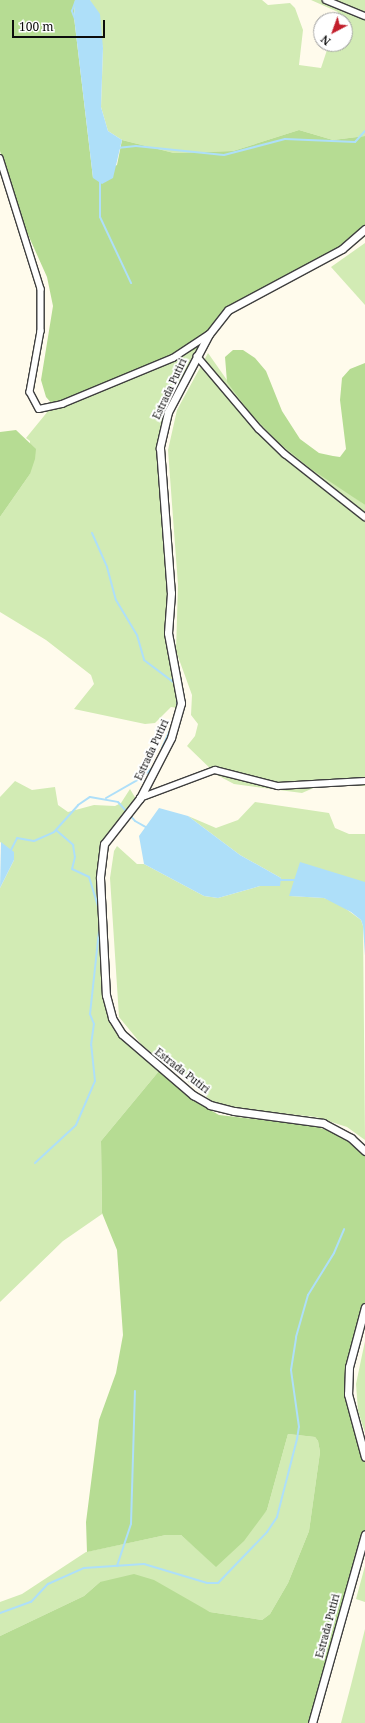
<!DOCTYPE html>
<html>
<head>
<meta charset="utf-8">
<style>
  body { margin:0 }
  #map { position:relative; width:365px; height:1723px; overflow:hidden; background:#fffbec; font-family:"Noto Serif",serif }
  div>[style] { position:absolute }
  .green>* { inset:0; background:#d2ebb4 }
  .forest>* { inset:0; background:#b6dc93 }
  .water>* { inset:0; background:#aedff9 }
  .stream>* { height:2px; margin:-1px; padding:0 1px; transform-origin:1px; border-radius:1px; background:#aedff9 }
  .roads { filter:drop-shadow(1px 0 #3f3f3f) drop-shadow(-1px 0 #3f3f3f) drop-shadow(0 1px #3f3f3f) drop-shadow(0 -1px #3f3f3f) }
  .minor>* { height:5.5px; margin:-2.75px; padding:0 2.75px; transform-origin:2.75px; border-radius:2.75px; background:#fff }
  .tertiary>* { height:7px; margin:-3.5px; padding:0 3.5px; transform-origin:3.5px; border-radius:3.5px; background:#fff }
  span { translate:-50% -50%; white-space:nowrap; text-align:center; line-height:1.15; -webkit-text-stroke:4px #fff; paint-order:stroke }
  .street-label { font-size:10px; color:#0c0c0c }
  .north { position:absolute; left:313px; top:12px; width:40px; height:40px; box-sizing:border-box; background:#fff; border:1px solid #9e9e9e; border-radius:50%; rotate:221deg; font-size:11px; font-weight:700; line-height:16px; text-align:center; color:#0c0c0c }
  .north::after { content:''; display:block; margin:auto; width:14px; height:18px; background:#c21f2c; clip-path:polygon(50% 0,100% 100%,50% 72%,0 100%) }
  .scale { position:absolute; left:12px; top:20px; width:93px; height:18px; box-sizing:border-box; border:2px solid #0c0c0c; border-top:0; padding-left:5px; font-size:12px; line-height:14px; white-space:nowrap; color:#0c0c0c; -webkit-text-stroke:3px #fff; paint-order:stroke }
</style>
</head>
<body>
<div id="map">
  <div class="green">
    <div style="clip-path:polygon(90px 0,262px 0,268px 5px,290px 3px,295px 8px,303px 30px,299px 65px,321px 68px,329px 44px,345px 44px,345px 20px,337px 20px,338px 12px,311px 0,365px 0,365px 136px,333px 140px,299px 130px,233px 151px,174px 153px,122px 140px,108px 131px,101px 107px,103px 48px)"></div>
    <div style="clip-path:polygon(365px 243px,365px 305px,331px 267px)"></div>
    <div style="clip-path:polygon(197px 349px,160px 434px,169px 585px,167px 652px,180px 688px,178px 708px,171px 707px,155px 723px,145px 724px,74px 709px,94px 684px,91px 675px,46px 640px,0 612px,0 517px,30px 474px,30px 441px,26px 438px,53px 405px,71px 404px)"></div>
    <div style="clip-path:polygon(208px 353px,250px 413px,278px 442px,365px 505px,365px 786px,318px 786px,302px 793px,234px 784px,217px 775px,187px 746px,195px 736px,198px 724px,191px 715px,192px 695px,176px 651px,178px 585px,168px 450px,177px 410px)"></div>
    <div style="clip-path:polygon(15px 781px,32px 790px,55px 787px,58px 805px,68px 812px,94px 805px,115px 806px,121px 803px,130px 789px,136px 799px,112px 827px,115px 833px,101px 858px,110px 1020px,121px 1038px,159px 1071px,101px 1141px,102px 1214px,63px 1241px,0 1302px,0 888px,14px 860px,13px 852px,0 842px,0 797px)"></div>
    <div style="clip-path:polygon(255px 802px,329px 813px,335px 828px,349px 834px,365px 834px,365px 882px,290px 896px,324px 898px,338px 903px,361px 920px,363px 926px,365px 1140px,347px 1127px,316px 1117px,234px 1108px,213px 1102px,142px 1045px,119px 1017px,110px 878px,114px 851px,117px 846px,137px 864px,144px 864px,204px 896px,218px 898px,260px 886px,279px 886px,281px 878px,240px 855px,188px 816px,216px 828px,238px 820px)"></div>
    <div style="clip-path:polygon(365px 1341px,365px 1433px,358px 1411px,356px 1384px)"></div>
    <div style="clip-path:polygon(288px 1434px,315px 1437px,318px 1441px,320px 1452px,309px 1531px,288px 1583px,270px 1614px,262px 1620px,210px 1612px,186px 1601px,100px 1582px,84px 1596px,0 1636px,0 1602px,22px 1594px,86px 1552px,166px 1535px,181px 1535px,216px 1566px,267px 1510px)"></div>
    <div style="clip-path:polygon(365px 1566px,365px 1602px,356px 1599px)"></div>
    <div style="clip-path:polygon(365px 1629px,365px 1723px,341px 1723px,351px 1685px)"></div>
  </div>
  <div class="forest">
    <div style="clip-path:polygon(0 0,75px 0,74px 17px,93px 178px,117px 165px,122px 140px,174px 153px,233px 151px,299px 130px,333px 140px,365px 136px,365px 231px,320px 262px,237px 301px,197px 349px,71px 404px,54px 406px,46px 397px,41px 380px,53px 306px,47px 277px,17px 210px,0 151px)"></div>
    <div style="clip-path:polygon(233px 350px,243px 350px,255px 358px,266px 371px,282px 411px,300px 439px,319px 453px,333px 456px,340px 457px,346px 449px,340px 400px,342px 378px,350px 369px,365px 363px,365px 505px,311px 469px,278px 442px,250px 413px,227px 382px,225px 357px)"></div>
    <div style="clip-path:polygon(16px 430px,36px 449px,35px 459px,30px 474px,0 517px,0 432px)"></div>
    <div style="clip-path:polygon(159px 1071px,193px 1100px,219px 1115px,314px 1126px,342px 1135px,365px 1153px,365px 1309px,352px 1352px,347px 1399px,352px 1425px,365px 1459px,365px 1532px,315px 1723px,0 1723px,0 1636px,84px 1596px,100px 1582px,134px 1574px,154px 1580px,210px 1612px,262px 1620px,270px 1614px,288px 1583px,309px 1531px,320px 1452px,318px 1441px,315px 1437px,288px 1434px,267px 1510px,244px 1541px,216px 1567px,181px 1535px,166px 1535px,87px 1552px,86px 1522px,99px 1420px,116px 1373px,123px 1335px,117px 1250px,102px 1213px,101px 1141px)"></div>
  </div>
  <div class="water">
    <div style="clip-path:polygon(75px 0,90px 0,100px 14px,103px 48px,101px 107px,108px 131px,122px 140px,113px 178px,102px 184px,93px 178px,74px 17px)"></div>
    <div style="clip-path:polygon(159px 808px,188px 816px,240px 855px,281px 878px,280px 886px,260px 886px,218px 898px,204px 896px,144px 864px,139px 836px)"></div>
    <div style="clip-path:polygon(1px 842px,14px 852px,14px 860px,0 888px)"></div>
    <div style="clip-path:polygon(300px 862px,365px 882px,365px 956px,363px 926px,361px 920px,351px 912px,324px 898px,289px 896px)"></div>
  </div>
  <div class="stream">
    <div style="left:75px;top:19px;width:9px;rotate:-111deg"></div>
    <div style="left:72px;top:11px;width:12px;rotate:-70deg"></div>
    <div style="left:117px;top:148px;width:19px;rotate:-6deg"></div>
    <div style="left:136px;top:146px;width:88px;rotate:5.8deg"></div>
    <div style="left:224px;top:155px;width:63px;rotate:-14.7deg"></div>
    <div style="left:285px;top:139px;width:70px;rotate:2.5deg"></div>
    <div style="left:355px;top:142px;width:15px;rotate:-48deg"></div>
    <div style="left:100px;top:182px;width:35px;rotate:90deg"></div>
    <div style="left:100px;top:217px;width:73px;rotate:64.8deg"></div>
    <div style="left:92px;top:533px;width:37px;rotate:66deg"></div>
    <div style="left:107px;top:567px;width:34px;rotate:75deg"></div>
    <div style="left:116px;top:600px;width:41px;rotate:59deg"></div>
    <div style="left:137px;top:635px;width:26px;rotate:74deg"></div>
    <div style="left:144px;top:660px;width:38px;rotate:37deg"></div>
    <div style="left:177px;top:707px;width:10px;rotate:-90deg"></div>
    <div style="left:162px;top:748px;width:20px;rotate:-66deg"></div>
    <div style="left:106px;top:798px;width:40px;rotate:-29.7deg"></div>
    <div style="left:141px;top:778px;width:15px;rotate:-42deg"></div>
    <div style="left:56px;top:830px;width:23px;rotate:41deg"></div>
    <div style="left:73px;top:845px;width:12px;rotate:81deg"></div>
    <div style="left:75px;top:857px;width:12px;rotate:104deg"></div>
    <div style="left:72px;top:869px;width:19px;rotate:25deg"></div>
    <div style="left:89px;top:877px;width:34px;rotate:73deg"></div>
    <div style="left:11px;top:850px;width:13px;rotate:-63deg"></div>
    <div style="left:17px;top:838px;width:17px;rotate:10deg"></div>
    <div style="left:34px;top:841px;width:22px;rotate:-24deg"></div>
    <div style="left:54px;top:832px;width:36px;rotate:-48deg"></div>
    <div style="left:78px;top:805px;width:14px;rotate:-34deg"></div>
    <div style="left:90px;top:797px;width:28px;rotate:10deg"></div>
    <div style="left:118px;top:802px;width:25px;rotate:48deg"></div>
    <div style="left:135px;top:821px;width:13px;rotate:29deg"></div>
    <div style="left:278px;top:880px;width:18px"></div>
    <div style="left:35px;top:1163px;width:56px;rotate:-42.8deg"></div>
    <div style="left:76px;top:1125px;width:48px;rotate:-66.6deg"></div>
    <div style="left:95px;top:1081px;width:36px;rotate:-96deg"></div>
    <div style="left:91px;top:1045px;width:21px;rotate:-82deg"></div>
    <div style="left:94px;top:1024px;width:11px;rotate:-112deg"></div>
    <div style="left:90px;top:1014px;width:83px;rotate:-83.8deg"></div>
    <div style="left:117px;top:1566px;width:44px;rotate:-71.6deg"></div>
    <div style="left:131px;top:1524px;width:133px;rotate:-88.3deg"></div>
    <div style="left:0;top:1613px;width:33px;rotate:-20deg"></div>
    <div style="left:31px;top:1602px;width:25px;rotate:-47deg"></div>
    <div style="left:48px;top:1584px;width:39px;rotate:-24deg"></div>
    <div style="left:84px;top:1568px;width:60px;rotate:-3.8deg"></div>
    <div style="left:144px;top:1564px;width:66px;rotate:16.8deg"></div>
    <div style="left:207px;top:1583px;width:11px"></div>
    <div style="left:218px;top:1583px;width:71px;rotate:-46.1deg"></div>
    <div style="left:267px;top:1532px;width:18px;rotate:-56deg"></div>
    <div style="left:277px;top:1517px;width:81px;rotate:-75.6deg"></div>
    <div style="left:297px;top:1439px;width:12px;rotate:-81deg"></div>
    <div style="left:299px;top:1427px;width:58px;rotate:-98deg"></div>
    <div style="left:291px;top:1370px;width:33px;rotate:-81deg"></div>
    <div style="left:296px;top:1337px;width:44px;rotate:-74.1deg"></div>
    <div style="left:308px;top:1295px;width:49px;rotate:-58.2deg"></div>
    <div style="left:334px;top:1253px;width:26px;rotate:-67deg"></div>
  </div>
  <div class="roads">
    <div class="minor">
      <div style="left:326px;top:0;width:42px;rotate:22.3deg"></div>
      <div style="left:0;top:158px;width:137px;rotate:72.6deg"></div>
      <div style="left:41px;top:289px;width:42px;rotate:90deg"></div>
      <div style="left:41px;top:331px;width:62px;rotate:100.2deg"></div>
      <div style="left:30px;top:392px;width:19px;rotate:62deg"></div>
      <div style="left:39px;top:409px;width:24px;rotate:-12deg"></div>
      <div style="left:62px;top:404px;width:120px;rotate:-22.5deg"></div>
      <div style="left:173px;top:358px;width:42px;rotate:-33.3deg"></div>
      <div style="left:197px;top:356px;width:96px;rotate:49.7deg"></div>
      <div style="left:259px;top:429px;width:36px;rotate:44deg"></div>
      <div style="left:285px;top:454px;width:102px;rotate:38.2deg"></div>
      <div style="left:140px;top:798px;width:80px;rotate:-20.5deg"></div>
      <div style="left:215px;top:770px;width:65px;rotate:14.3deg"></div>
      <div style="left:278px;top:786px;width:87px;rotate:-3.3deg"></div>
    </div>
    <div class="tertiary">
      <div style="left:365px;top:229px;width:30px;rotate:139deg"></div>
      <div style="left:342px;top:249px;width:129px;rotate:151.8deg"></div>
      <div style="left:228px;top:310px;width:31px;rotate:128deg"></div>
      <div style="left:209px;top:334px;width:88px;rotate:117.7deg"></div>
      <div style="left:168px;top:412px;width:37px;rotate:103deg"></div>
      <div style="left:160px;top:448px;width:145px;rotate:85.7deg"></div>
      <div style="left:171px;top:593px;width:40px;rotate:94.3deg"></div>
      <div style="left:168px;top:633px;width:71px;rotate:79.5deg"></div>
      <div style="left:181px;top:703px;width:36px;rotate:106deg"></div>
      <div style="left:171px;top:738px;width:68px;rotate:117.3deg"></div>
      <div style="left:140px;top:798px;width:58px;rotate:128deg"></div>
      <div style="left:104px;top:844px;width:34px;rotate:97deg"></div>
      <div style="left:100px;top:878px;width:117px;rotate:87.1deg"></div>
      <div style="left:106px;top:995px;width:24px;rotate:75deg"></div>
      <div style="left:112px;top:1018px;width:19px;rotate:58deg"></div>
      <div style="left:122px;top:1034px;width:94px;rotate:40.7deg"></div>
      <div style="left:193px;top:1095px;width:20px;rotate:30deg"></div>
      <div style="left:210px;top:1105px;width:25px;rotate:14deg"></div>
      <div style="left:234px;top:1111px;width:90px;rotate:7.7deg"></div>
      <div style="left:323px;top:1123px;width:32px;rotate:28deg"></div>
      <div style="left:351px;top:1138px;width:19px;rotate:43deg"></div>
      <div style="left:365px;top:1307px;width:62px;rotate:104.9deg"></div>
      <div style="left:349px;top:1367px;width:27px;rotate:92deg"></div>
      <div style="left:348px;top:1394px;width:65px;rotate:74.9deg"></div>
      <div style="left:312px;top:1723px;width:196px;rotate:-74.3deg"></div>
    </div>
  </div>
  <div class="street-label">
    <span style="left:170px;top:389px;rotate:-65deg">Estrada Putiri</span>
    <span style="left:152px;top:750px;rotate:-65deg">Estrada Putiri</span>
    <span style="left:182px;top:1071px;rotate:38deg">Estrada Putiri</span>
    <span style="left:328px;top:1626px;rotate:-75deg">Estrada Putiri</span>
  </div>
  <div class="north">N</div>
  <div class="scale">100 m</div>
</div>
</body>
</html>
